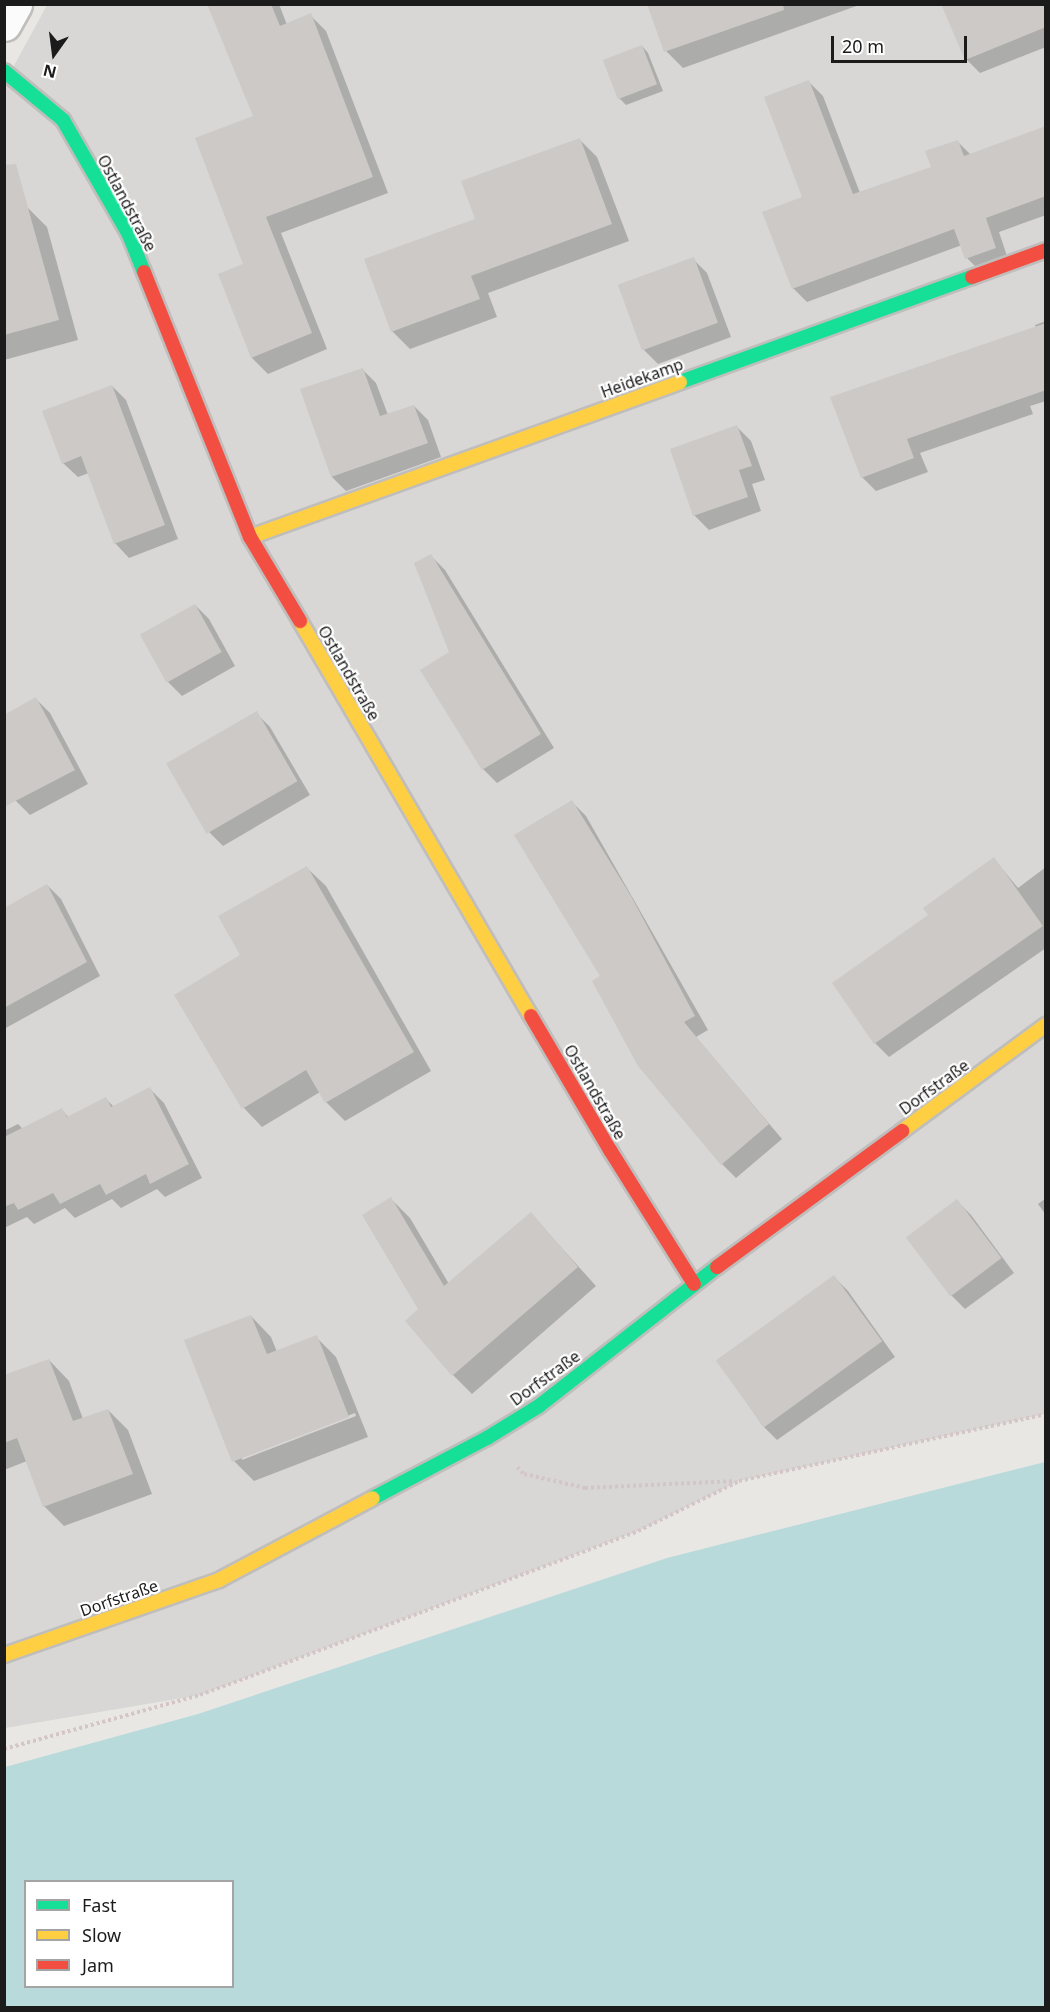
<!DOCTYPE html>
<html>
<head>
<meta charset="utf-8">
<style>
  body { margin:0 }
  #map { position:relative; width:1050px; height:2012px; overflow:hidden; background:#e9e7e4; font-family:"Noto Sans",sans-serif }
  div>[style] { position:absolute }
  .residential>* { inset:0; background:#d8d7d5 }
  .water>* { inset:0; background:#b9dada }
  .shadow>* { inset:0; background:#0003 }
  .building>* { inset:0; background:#ccc9c7; transform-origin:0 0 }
  .path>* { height:4px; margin-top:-2px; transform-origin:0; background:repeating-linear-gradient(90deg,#d4c6c6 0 3px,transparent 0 6px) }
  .roads { filter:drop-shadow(2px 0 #bfbebc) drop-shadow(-2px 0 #bfbebc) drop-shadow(0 2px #bfbebc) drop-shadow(0 -2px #bfbebc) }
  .street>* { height:33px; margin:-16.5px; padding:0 16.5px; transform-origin:16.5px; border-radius:16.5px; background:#fcfbfb }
  .fast>* { height:14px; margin:-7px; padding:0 7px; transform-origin:7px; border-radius:7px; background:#16e098 }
  .slow>* { height:14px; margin:-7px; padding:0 7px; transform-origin:7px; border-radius:7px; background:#ffcf43 }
  .jam>* { height:14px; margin:-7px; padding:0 7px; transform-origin:7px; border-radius:7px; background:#f24e42 }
  span { translate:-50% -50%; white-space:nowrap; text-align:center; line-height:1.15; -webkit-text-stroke:4.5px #fff; paint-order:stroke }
  .street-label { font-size:16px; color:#1b1b1b }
  .frame { position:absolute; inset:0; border:6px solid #1b1b1b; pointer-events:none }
  .legend { position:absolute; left:24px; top:1880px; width:210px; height:108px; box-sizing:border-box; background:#fff; border:2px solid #a4a4a4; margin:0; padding:8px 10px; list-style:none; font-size:18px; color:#1b1b1b }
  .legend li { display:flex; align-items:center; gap:12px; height:30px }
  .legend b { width:30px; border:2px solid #a4a4a4 }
  .north { position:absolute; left:24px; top:24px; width:60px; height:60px; -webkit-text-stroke:4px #fff; paint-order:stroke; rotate:194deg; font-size:16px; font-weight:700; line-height:24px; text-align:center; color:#1b1b1b }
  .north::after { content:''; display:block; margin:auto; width:21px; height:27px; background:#1b1b1b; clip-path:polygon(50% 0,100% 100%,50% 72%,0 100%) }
  .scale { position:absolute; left:831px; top:36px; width:136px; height:27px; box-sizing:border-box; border:3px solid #1b1b1b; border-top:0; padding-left:8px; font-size:18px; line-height:21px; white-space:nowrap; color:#1b1b1b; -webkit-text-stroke:4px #fff; paint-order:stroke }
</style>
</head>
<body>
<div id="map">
  <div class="residential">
    <div style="clip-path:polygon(47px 5px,1045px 5px,1045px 1414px,739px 1481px,638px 1531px,200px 1695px,5px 1728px,4px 84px)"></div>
  </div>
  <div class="water">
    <div style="clip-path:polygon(evenodd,1045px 1462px,1045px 2007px,5px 2007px,5px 1767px,198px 1714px,667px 1558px,1045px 1462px,26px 1882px,232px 1882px,232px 1986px,26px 1986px,26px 1882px)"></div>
  </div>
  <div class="shadow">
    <div style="clip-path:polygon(220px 4px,279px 4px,287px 25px,310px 15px,326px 31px,388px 193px,281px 233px,327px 349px,268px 374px,252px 358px,220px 275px,245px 265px,255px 117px)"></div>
    <div style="clip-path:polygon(649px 4px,862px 4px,683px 68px,666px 51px)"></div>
    <div style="clip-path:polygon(1046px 4px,1046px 47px,980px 73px,966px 59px)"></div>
    <div style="clip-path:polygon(642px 46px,648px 53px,663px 91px,626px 105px,619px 98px)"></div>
    <div style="clip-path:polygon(809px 82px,823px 96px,860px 193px,933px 168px,958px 142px,971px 155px,1046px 141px,1046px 215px,999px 232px,1009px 262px,981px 272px,967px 258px,962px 245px,807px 302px,793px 288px,804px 198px)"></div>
    <div style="clip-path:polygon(579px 139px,597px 157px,629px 241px,488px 293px,497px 317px,410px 349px,392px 331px,477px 220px)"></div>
    <div style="clip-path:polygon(27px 207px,47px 227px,78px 340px,4px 360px,4px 213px)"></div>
    <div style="clip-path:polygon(693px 259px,707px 273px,731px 337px,658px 364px,644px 350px)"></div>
    <div style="clip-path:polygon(1046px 321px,1046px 401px,1030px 406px,1033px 414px,920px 453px,928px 472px,876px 491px,862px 477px,1036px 328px,1035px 325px)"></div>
    <div style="clip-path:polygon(362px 369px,376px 383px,388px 415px,414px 406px,428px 420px,441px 457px,346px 491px,332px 477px,302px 390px)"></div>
    <div style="clip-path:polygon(112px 386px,126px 400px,178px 539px,129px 558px,115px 543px,89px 473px,78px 477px,63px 463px)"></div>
    <div style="clip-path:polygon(737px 427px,751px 441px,765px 480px,752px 484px,761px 511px,709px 530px,695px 516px,671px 450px)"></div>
    <div style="clip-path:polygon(431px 556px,445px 570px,554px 748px,497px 783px,483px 769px,451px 653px)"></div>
    <div style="clip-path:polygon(195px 605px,209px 619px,235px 666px,182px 696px,168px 682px)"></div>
    <div style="clip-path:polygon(36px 699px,50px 713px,88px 784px,30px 815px,16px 801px,4px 781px)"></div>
    <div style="clip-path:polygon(256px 713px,270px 727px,310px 795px,223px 846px,209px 832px,168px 764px)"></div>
    <div style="clip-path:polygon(572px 802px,586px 816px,708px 1030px,696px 1037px,782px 1139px,736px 1178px,722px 1164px)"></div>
    <div style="clip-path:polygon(994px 859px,1018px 888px,1046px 867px,1046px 948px,889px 1057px,875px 1043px,930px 916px)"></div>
    <div style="clip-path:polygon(307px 868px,326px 886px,431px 1071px,345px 1121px,326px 1102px,320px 1092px,262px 1127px,244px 1108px,242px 955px)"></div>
    <div style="clip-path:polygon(47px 885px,61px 899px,100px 976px,4px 1029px,4px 909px)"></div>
    <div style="clip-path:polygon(150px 1089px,164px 1103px,202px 1178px,165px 1197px,157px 1189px,121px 1208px,112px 1199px,75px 1218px,65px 1208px,34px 1224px,27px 1217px,4px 1228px,4px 1131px,18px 1124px,23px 1129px,62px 1110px,69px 1118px,106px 1099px,114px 1107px)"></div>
    <div style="clip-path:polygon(1046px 1198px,1046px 1215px,1038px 1204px)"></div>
    <div style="clip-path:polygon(391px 1199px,410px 1218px,449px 1284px,531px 1214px,596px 1286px,472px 1394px,453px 1375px,420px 1310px)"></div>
    <div style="clip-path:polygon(957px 1201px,971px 1215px,1014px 1273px,965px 1309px,951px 1295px)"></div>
    <div style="clip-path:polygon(834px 1277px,848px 1291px,895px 1357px,777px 1440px,763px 1426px,717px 1360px)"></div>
    <div style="clip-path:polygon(evenodd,251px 1316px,271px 1337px,277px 1352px,316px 1337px,336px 1357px,368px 1437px,254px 1481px,234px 1461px,251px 1316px,355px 1413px,356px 1416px,242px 1460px,242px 1457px,355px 1413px)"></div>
    <div style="clip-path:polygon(49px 1360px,69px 1381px,83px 1419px,108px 1410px,128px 1430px,152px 1494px,64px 1526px,44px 1506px,27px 1461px,4px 1470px,4px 1377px)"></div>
  </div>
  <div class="building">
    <div style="clip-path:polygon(207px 4px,271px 4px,280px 26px,311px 13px,373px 177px,266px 217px,312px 333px,251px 358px,218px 274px,243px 264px,195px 138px,253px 116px)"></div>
    <div style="clip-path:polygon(647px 4px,783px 4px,784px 10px,664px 52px)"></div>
    <div style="clip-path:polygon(941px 4px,1046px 4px,1046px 27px,965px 60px)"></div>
    <div style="left:642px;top:45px;width:42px;height:42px;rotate:69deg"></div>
    <div style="clip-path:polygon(809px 80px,853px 194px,931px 167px,925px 151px,958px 140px,964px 156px,1046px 126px,1046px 196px,986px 218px,996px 248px,965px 259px,954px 229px,792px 289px,762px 212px,802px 197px,764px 97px)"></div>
    <div style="clip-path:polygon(580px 138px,612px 224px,471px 276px,480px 299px,391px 332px,364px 259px,475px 219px,461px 181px)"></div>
    <div style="clip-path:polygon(16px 164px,59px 320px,4px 335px,4px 165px)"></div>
    <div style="left:694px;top:257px;width:70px;height:81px;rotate:70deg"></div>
    <div style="clip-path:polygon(1046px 323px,1046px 390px,907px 439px,914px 458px,861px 478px,830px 397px)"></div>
    <div style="clip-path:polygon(363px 368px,380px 416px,414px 405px,428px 443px,331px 477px,300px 389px)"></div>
    <div style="clip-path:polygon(112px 385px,165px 525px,114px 544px,81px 456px,62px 464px,42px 411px)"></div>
    <div style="clip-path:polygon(737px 425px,752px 466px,739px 470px,748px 497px,693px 516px,670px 449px)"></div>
    <div style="clip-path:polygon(431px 554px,541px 734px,482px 770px,420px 670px,449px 652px,414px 563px)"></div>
    <div style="left:195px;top:604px;width:55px;height:63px;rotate:61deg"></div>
    <div style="clip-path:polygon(36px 697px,75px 770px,4px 807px,4px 715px)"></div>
    <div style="left:257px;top:711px;width:81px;height:105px;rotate:60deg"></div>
    <div style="clip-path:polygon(572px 800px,631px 896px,695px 1016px,684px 1022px,769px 1124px,721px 1165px,638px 1066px,592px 981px,600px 976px,514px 835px)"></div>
    <div style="clip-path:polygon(994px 857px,1043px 926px,874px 1044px,832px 983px,928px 915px,923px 908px)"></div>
    <div style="clip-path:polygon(307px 866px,414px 1052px,325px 1103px,306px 1070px,242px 1109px,174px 995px,240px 955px,218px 916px)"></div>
    <div style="clip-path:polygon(47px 884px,87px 962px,4px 1008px,4px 908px)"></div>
    <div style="clip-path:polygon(150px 1087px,189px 1164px,150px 1184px,146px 1174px,106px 1195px,100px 1184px,60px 1204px,53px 1193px,18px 1210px,14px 1203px,4px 1207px,4px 1137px,62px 1108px,67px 1117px,106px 1097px,111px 1107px)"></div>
    <div style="clip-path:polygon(391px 1197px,444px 1286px,531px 1212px,578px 1267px,452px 1376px,405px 1321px,418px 1309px,362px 1215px)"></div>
    <div style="left:957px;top:1199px;width:74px;height:64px;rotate:53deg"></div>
    <div style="left:834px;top:1275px;width:82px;height:146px;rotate:54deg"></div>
    <div style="clip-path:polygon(251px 1315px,267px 1354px,317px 1335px,349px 1417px,232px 1462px,184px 1340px)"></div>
    <div style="clip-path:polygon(49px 1359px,73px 1421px,108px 1409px,133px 1474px,43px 1507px,17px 1438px,4px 1443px,4px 1375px)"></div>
  </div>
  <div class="path">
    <div style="left:517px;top:1467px;width:10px;rotate:45deg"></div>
    <div style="left:524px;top:1474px;width:63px;rotate:12.9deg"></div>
    <div style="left:585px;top:1488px;width:150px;rotate:-2.7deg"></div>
    <div style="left:4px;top:1749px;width:203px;rotate:-15.4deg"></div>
    <div style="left:200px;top:1695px;width:468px;rotate:-20.5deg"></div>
    <div style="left:638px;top:1531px;width:113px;rotate:-26.3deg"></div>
    <div style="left:739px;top:1481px;width:314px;rotate:-12.3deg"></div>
  </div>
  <div class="roads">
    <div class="street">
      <div style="left:4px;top:24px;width:23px;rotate:-61deg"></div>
    </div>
    <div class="fast">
      <div style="left:4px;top:71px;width:77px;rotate:39.7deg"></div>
      <div style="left:63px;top:120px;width:133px;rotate:60.1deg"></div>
      <div style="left:129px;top:235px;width:40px;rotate:68deg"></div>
      <div style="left:680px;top:382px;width:310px;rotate:-19.8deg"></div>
      <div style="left:373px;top:1498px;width:129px;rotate:-27.8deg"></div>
      <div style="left:487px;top:1438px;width:61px;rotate:-31.6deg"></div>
      <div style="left:539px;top:1406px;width:226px;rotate:-38deg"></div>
    </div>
    <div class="slow">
      <div style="left:250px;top:537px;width:457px;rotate:-19.8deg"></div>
      <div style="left:300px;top:621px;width:458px;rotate:59.7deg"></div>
      <div style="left:902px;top:1131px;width:179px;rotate:-36.4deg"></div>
      <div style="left:4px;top:1655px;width:228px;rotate:-19.2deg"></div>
      <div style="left:219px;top:1580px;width:174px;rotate:-28deg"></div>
    </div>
    <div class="jam">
      <div style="left:144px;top:272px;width:285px;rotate:68.2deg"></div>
      <div style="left:250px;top:537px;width:98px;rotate:59.2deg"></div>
      <div style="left:972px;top:277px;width:79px;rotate:-20deg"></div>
      <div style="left:531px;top:1016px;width:156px;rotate:59.5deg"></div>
      <div style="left:610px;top:1150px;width:158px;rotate:57.9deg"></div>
      <div style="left:717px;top:1267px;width:230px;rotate:-36.3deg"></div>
    </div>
  </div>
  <div class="street-label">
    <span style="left:127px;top:203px;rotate:62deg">Ostlandstraße</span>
    <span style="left:642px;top:378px;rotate:-20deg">Heidekamp</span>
    <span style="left:349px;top:673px;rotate:60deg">Ostlandstraße</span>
    <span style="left:934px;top:1087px;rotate:-36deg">Dorfstraße</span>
    <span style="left:595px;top:1092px;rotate:60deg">Ostlandstraße</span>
    <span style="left:545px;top:1378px;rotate:-36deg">Dorfstraße</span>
    <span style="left:119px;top:1598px;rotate:-19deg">Dorfstraße</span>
  </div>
  <div class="frame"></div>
  <ul class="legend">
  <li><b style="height:8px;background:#16e098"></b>Fast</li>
  <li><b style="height:8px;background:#ffcf43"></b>Slow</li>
  <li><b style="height:8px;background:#f24e42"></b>Jam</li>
  </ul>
  <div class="north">N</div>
  <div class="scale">20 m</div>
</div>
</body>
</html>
